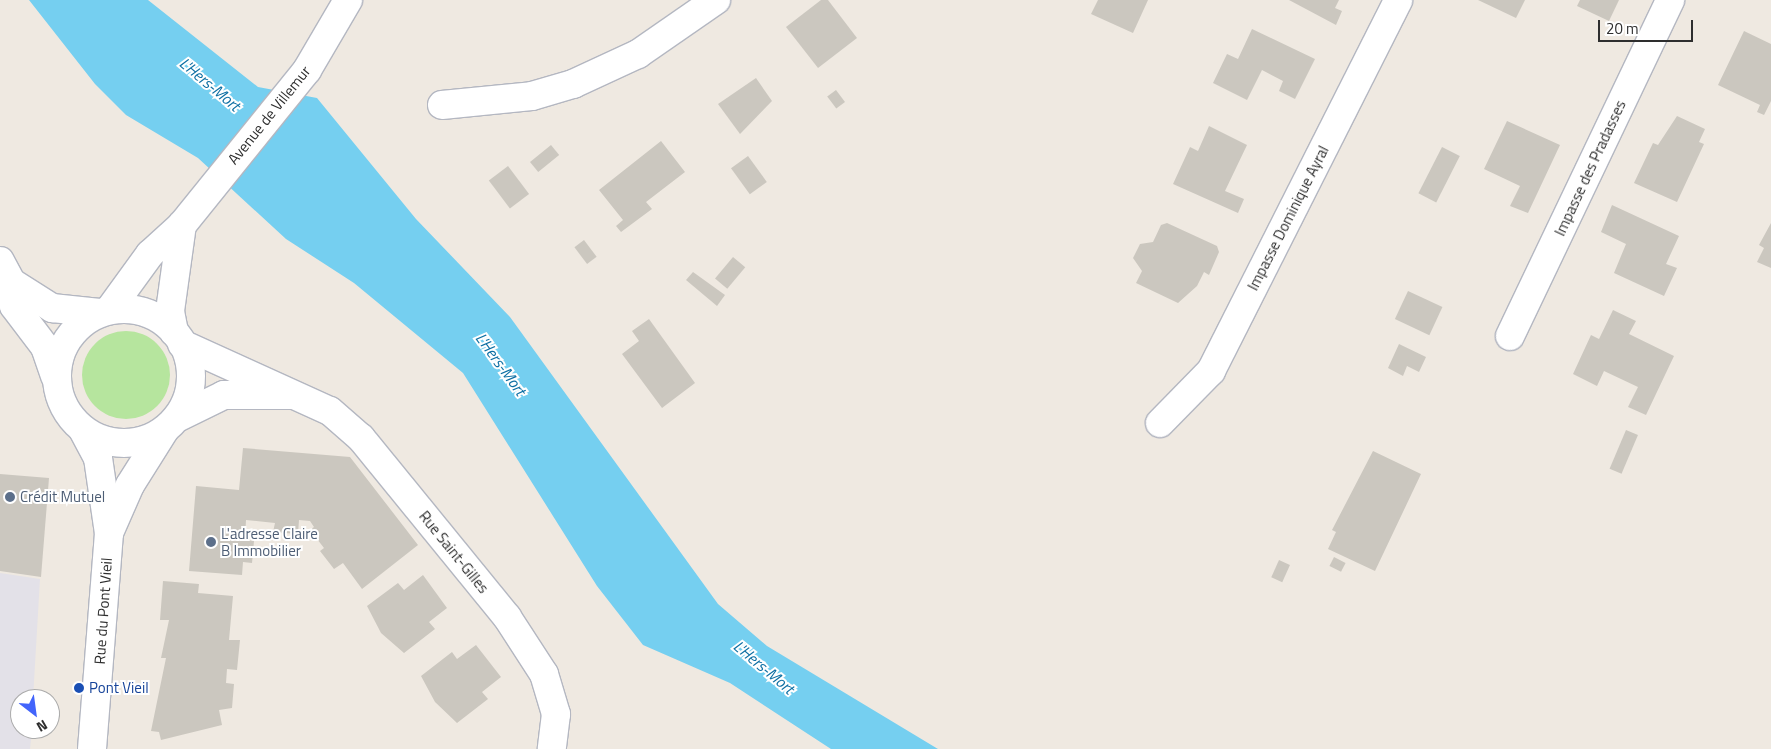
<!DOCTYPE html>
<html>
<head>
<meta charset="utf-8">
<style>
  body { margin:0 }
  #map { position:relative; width:1771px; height:749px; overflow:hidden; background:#efe9e1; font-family:"Titillium Web",sans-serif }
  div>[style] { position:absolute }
  .industrial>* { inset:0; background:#e3e1e8 }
  .green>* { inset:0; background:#b6e59e }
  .round { border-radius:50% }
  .water>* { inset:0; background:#75cff0 }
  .building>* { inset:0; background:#cbc7bf; transform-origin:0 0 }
  .roads { filter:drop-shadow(1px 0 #b4b7c1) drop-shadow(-1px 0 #b4b7c1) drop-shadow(0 1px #b4b7c1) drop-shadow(0 -1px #b4b7c1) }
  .minor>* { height:28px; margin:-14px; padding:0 14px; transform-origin:14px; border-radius:14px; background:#fff }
  .secondary>* { height:28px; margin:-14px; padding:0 14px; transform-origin:14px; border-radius:14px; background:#fff }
  .secondary>.ring { margin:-14px; padding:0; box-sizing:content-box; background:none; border:28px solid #fff; border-radius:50% }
  .dots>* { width:14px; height:14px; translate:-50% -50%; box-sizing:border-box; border:2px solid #fff; border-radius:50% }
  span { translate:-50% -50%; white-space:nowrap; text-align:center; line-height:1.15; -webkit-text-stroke:4px #fff; paint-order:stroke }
  .street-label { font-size:15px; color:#2e2e2e }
  .service-label { font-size:15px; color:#4e5e75 }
  .left { translate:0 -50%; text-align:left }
  .transit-label { font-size:15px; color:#164399 }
  .water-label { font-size:16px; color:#0d6fa3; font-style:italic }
  .north { position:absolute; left:10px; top:689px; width:50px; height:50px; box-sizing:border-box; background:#fff; border:1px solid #ababab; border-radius:50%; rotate:150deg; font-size:14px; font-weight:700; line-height:20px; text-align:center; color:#2e2e2e }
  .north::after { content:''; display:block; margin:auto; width:18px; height:22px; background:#4264fb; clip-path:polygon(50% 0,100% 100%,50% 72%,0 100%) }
  .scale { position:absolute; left:1598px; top:20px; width:95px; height:22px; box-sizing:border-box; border:2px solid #2e2e2e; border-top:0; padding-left:6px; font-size:15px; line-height:18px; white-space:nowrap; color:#2e2e2e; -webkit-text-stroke:4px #fff; paint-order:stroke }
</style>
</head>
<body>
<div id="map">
  <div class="industrial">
    <div style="clip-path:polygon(0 573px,40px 579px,33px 699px,20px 699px,20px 729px,32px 729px,30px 749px,0 749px)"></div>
  </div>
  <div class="green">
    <div class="round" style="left:82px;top:331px;width:88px;height:88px"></div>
  </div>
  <div class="water">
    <div style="clip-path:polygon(29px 0,148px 0,258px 87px,317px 98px,416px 219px,510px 317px,718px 604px,767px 646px,938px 749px,831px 749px,730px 683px,643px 645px,597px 586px,463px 373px,354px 283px,286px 239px,198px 158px,126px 115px,95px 84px)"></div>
  </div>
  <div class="building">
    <div style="clip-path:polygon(821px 0,828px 0,857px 38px,818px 68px,786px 27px)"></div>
    <div style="clip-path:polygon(1098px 0,1148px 0,1133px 33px,1091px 14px)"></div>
    <div style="clip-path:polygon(1289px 0,1339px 0,1335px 8px,1342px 11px,1336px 25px)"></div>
    <div style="clip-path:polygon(1478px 0,1525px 0,1516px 18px)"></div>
    <div style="clip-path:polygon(1580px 0,1619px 0,1609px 21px,1577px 6px)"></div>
    <div style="clip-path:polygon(1252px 29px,1315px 59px,1295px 99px,1279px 91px,1283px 81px,1262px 70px,1247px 100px,1213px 83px,1227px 54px,1238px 59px)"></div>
    <div style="clip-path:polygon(1744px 31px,1771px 44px,1771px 101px,1764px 115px,1757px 112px,1760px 105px,1718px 85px)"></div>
    <div style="clip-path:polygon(756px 78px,772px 101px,740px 134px,718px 104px)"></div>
    <div style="left:836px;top:90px;width:15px;height:11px;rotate:53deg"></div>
    <div style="clip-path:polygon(1677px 116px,1705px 129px,1699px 142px,1704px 144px,1677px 202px,1634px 183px,1653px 143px,1658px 145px)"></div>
    <div style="clip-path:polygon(1507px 121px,1560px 145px,1528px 213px,1510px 206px,1520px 186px,1484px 169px)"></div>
    <div style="clip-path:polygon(1209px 126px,1247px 145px,1225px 191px,1244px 199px,1238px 213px,1173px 184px,1190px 147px,1198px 151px)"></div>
    <div style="clip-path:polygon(661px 141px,685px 172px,646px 202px,652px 209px,621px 232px,616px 226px,623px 220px,599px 190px)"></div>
    <div style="left:551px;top:145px;width:13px;height:27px;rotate:51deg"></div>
    <div style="left:1442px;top:147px;width:20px;height:52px;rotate:27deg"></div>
    <div style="left:748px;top:156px;width:32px;height:21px;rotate:54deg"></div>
    <div style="left:508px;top:166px;width:35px;height:24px;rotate:53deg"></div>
    <div style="clip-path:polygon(1612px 205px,1679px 236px,1666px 264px,1677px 268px,1664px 296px,1614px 273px,1626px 244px,1601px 232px)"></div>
    <div style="clip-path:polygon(1167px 223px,1217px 246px,1219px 252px,1209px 275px,1204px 272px,1197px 286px,1178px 303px,1136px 283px,1142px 271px,1133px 258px,1140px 244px,1153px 242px,1161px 225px)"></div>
    <div style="clip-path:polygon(1771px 223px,1771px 268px,1757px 262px,1764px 248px,1759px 245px)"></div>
    <div style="left:584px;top:240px;width:21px;height:12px;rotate:53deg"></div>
    <div style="left:733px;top:257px;width:16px;height:28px;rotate:40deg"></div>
    <div style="clip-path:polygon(693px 272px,725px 295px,717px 306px,686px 280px)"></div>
    <div style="left:1408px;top:291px;width:38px;height:31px;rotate:25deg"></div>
    <div style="clip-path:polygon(1613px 310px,1636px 321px,1629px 334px,1674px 356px,1646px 415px,1628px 407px,1638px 387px,1604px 371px,1597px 386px,1573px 374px,1591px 335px,1599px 339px)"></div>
    <div style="clip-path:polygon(649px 319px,695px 383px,662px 408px,622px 354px,639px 341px,632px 331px)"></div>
    <div style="clip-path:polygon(1399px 344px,1426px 357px,1419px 372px,1407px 366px,1403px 376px,1388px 368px)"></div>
    <div style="left:1626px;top:430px;width:13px;height:42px;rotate:23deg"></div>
    <div style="clip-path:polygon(243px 448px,350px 457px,418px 545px,362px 589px,343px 563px,334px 569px,320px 551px,324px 548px,310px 530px,314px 527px,310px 521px,299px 520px,298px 534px,273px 532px,275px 523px,246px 520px,245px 540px,254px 541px,252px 563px,243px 562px,242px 575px,189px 571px,196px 486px,239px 490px)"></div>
    <div style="clip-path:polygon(1373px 451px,1421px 474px,1375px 571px,1328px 549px,1336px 532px,1332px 530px)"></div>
    <div style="clip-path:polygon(0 474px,49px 478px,41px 577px,0 571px)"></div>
    <div style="left:1334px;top:557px;width:13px;height:10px;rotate:27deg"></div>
    <div style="left:1279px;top:560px;width:12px;height:19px;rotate:24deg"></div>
    <div style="clip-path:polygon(423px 575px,447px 608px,429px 622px,435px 629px,404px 653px,381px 633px,367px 606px,398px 583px,404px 590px)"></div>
    <div style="clip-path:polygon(163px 581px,199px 584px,198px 593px,233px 596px,229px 640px,240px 640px,237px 670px,227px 669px,226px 683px,234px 684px,232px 708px,219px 710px,222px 725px,161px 740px,159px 732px,151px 731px,166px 658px,161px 658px,169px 620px,160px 620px)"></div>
    <div style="clip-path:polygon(476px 645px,501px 677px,482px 692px,488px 699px,457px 723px,435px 702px,421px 676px,452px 652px,457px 659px)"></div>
  </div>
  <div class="roads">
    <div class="minor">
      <div style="left:442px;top:105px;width:90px;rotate:-5.7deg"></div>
      <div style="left:532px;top:96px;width:43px;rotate:-16.3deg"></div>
      <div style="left:573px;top:84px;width:72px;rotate:-24.8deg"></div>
      <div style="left:638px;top:54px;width:95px;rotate:-34.7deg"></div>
      <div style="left:0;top:261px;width:24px;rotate:62deg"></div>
      <div style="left:11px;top:282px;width:24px;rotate:83deg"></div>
      <div style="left:14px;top:306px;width:51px;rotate:52.9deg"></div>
      <div style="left:45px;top:347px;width:31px;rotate:71deg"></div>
      <div style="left:11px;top:282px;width:49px;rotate:32.4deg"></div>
      <div style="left:52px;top:308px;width:48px;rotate:5.9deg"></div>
      <div style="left:1510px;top:336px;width:372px;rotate:-64.5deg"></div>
      <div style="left:182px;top:344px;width:162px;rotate:24.4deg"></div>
      <div style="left:330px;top:411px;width:41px;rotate:41.1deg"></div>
      <div style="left:361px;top:438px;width:231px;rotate:50.8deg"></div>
      <div style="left:507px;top:617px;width:68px;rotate:57deg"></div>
      <div style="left:544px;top:674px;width:42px;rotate:73.3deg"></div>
      <div style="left:556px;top:714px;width:35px;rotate:97deg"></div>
      <div style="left:179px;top:417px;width:50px;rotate:-26.1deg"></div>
      <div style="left:224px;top:395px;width:68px"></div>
      <div style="left:1160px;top:423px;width:73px;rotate:-45.6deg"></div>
      <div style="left:1211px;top:371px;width:415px;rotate:-63.2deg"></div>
    </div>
    <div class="secondary">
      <div class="ring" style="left:57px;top:309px;width:106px;height:106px"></div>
      <div style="left:110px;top:309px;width:68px;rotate:-54deg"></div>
      <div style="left:150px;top:254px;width:43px;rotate:-42.2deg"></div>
      <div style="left:182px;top:225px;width:199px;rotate:-51.1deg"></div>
      <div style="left:307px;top:70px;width:81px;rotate:-59.6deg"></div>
      <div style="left:174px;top:332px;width:21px;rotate:-101deg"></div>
      <div style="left:170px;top:311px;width:87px;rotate:-82.1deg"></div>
      <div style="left:83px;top:430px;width:32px;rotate:62deg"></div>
      <div style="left:98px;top:458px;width:76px;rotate:81.7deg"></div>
      <div style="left:92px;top:749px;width:217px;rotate:-85.5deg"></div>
      <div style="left:109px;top:533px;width:52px;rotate:-66.4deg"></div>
      <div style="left:130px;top:485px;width:64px;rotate:-57.8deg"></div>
    </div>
  </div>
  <div class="dots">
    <div style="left:10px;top:497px;background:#5c6f8a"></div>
    <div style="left:211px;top:542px;background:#5c6f8a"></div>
    <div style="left:79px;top:688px;background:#1a4fb4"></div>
  </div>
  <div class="street-label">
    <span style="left:269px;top:115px;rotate:-51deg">Avenue de Villemur</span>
    <span style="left:1590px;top:168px;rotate:-65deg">Impasse des Pradasses</span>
    <span style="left:1288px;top:218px;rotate:-63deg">Impasse Dominique Ayral</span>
    <span style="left:454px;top:552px;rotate:51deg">Rue Saint-Gilles</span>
    <span style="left:103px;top:611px;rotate:-86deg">Rue du Pont Vieil</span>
  </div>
  <div class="service-label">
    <span class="left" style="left:20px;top:497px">Crédit Mutuel</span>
    <span class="left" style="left:221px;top:542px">L'adresse Claire<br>B Immobilier</span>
  </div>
  <div class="transit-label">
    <span class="left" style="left:89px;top:688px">Pont Vieil</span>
  </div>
  <div class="water-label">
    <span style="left:210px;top:84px;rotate:40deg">L'Hers-Mort</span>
    <span style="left:501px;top:364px;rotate:54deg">L'Hers-Mort</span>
    <span style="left:764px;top:667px;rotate:40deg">L'Hers-Mort</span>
  </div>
  <div class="north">N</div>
  <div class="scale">20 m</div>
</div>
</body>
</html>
